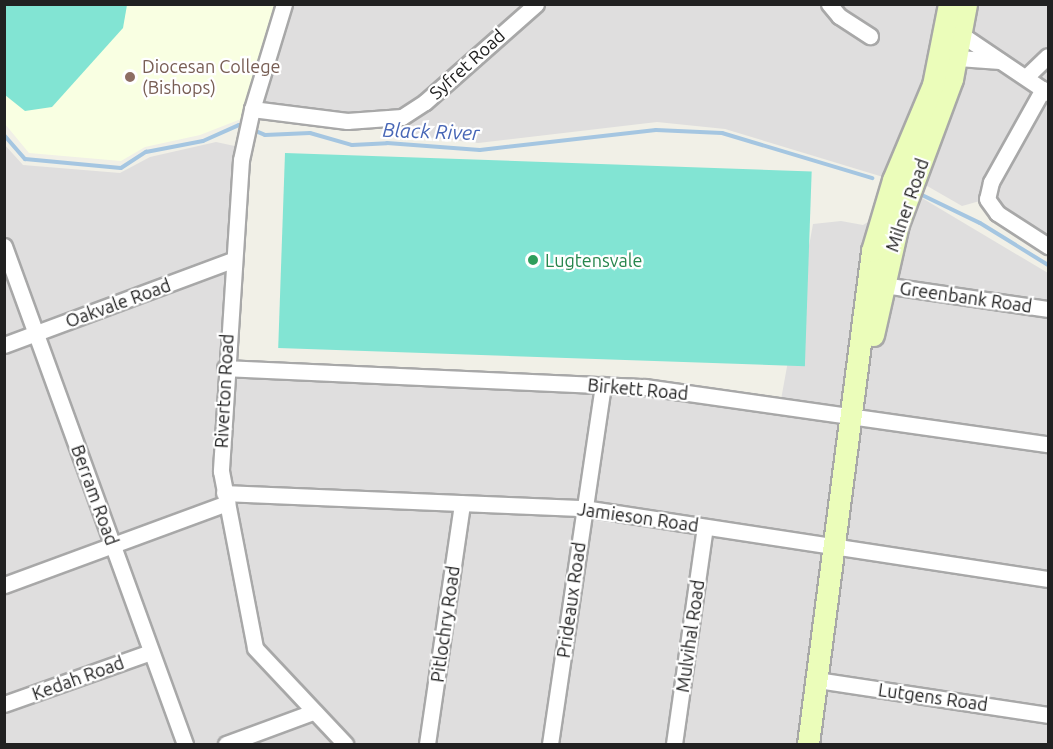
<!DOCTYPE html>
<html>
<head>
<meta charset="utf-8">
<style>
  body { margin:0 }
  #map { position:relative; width:1053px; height:749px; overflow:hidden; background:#f1f0e7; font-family:Ubuntu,sans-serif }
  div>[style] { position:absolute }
  .residential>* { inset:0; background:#dfdede }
  .education>* { inset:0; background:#f9ffe2 }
  .pitch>* { inset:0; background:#82e4d3; transform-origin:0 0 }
  .stream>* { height:4px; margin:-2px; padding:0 2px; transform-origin:2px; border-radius:2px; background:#a5c6e1 }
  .roads { filter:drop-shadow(2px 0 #a8a8a8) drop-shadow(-2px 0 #a8a8a8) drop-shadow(0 2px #a8a8a8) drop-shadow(0 -2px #a8a8a8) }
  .street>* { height:15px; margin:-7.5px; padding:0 7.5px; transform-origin:7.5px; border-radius:7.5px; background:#fff }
  .secondary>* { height:21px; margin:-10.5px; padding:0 10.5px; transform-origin:10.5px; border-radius:10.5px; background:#ebfdba }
  .dots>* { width:16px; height:16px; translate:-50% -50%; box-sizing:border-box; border:3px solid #fff; border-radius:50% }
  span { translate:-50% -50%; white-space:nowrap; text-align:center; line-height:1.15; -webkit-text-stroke:4.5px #fff; paint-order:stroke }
  .street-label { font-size:18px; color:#212121 }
  .education-label { font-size:18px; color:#785e54 }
  .left { translate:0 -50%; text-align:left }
  .leisure-label { font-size:18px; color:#27864d }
  .water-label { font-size:20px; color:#4766b6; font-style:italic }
  .frame { position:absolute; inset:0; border:6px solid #212121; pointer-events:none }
</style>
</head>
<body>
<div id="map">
  <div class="residential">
    <div style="clip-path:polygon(284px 5px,949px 5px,893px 180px,725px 129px,657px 122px,478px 143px,400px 134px,390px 120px,252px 109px)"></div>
    <div style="clip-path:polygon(966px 5px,1048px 5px,1048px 246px,987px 199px,962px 206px,915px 179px)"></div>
    <div style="clip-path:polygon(216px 142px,244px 148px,225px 367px,603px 385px,780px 405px,813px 224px,841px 221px,863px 225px,906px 200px,922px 198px,1048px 273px,1048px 744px,5px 744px,4px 144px,23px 165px,120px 173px,150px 157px)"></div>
  </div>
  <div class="education">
    <div style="clip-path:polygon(4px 5px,281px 5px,241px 119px,200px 135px,145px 147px,121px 161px,29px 153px,5px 124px)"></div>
  </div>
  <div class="pitch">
    <div style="clip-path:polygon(4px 5px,5px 4px,127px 5px,123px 28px,52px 107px,25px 111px,5px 95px)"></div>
    <div style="left:285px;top:153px;width:527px;height:195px;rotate:2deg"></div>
  </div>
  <div class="stream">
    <div style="left:251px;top:129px;width:15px;rotate:23deg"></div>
    <div style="left:265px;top:135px;width:45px;rotate:-2.5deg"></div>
    <div style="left:310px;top:133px;width:44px;rotate:15.9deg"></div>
    <div style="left:352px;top:145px;width:35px;rotate:-3deg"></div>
    <div style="left:387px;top:143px;width:93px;rotate:4.3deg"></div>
    <div style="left:480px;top:150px;width:177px;rotate:-6.5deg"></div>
    <div style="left:656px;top:130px;width:66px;rotate:2.6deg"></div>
    <div style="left:722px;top:133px;width:157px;rotate:16.7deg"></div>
    <div style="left:4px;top:135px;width:32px;rotate:49deg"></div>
    <div style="left:25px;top:159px;width:96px;rotate:5.4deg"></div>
    <div style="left:121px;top:168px;width:30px;rotate:-33deg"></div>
    <div style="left:146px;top:152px;width:58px;rotate:-10.9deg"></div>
    <div style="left:203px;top:141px;width:39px;rotate:-24deg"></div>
    <div style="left:239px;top:125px;width:5px;rotate:11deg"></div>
    <div style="left:922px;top:195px;width:64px;rotate:25.8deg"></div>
    <div style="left:980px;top:223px;width:80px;rotate:31.7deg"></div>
  </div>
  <div class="roads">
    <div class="street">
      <div style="left:284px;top:4px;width:110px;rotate:106.9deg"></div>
      <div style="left:252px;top:109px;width:52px;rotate:102.2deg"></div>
      <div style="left:241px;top:160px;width:312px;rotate:93.7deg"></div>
      <div style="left:221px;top:471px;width:180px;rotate:79.1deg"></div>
      <div style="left:255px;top:648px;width:132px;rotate:46.8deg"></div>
      <div style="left:829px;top:4px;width:16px;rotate:50deg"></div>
      <div style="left:839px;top:16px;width:37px;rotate:33deg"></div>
      <div style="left:962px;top:35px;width:104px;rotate:34deg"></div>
      <div style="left:958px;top:58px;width:42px;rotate:4.1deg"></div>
      <div style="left:1026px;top:77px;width:30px;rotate:-44deg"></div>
      <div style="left:1043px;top:89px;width:107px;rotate:119.2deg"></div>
      <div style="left:991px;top:182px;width:17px;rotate:103deg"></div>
      <div style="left:987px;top:199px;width:17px;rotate:54deg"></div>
      <div style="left:997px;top:213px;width:61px;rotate:32.9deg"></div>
      <div style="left:252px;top:109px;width:96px;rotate:7.2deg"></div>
      <div style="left:347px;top:121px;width:55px;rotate:-4.2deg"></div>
      <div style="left:402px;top:117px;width:27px;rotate:-33deg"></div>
      <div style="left:425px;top:102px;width:148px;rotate:-41.4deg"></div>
      <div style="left:4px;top:246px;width:530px;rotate:70.03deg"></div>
      <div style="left:883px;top:285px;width:167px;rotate:8.3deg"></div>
      <div style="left:4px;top:345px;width:243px;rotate:-20.4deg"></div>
      <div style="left:225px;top:368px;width:420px;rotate:2.6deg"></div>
      <div style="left:645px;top:387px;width:407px;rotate:8.1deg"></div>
      <div style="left:224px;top:493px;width:360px;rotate:2.4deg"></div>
      <div style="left:584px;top:508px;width:469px;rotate:8.7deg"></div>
      <div style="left:4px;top:585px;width:238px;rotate:-20.2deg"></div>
      <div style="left:817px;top:680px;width:234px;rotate:8.6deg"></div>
      <div style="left:4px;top:704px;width:156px;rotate:-19.5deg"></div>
      <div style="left:226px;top:744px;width:93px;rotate:-20.2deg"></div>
      <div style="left:427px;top:744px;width:243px;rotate:-81.7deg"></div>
      <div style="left:550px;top:744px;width:363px;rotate:-81.6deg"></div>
      <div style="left:674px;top:744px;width:219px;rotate:-81.9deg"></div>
    </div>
    <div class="secondary">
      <div style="left:873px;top:335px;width:114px;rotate:-77.3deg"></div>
      <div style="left:898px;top:224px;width:155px;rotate:-69.6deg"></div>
      <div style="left:952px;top:79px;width:76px;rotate:-79.4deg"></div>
      <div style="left:808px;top:744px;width:497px;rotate:-82.6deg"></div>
      <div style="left:872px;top:251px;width:74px;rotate:-73.5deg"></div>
      <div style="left:893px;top:180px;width:103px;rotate:-67.2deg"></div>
      <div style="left:933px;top:85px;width:83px;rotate:-78.8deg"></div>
    </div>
  </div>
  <div class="dots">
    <div style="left:130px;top:77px;background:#8d6e63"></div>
    <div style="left:533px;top:260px;background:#2e9e5b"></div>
  </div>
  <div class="street-label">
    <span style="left:467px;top:64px;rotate:-42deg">Syfret Road</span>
    <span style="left:907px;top:205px;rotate:-71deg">Milner Road</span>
    <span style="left:966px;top:297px;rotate:8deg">Greenbank Road</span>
    <span style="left:118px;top:303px;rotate:-20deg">Oakvale Road</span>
    <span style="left:638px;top:389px;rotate:5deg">Birkett Road</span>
    <span style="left:224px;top:391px;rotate:-87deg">Riverton Road</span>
    <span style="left:95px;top:495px;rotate:70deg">Berram Road</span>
    <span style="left:638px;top:517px;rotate:8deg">Jamieson Road</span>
    <span style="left:571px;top:600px;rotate:-82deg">Prideaux Road</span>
    <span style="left:445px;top:624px;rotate:-82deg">Pitlochry Road</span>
    <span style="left:690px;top:636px;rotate:-82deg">Mulvihal Road</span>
    <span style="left:78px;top:678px;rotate:-20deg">Kedah Road</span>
    <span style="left:933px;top:697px;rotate:8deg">Lutgens Road</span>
  </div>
  <div class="education-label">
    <span class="left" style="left:142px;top:77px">Diocesan College<br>(Bishops)</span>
  </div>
  <div class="leisure-label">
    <span class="left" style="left:545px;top:260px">Lugtensvale</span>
  </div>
  <div class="water-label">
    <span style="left:431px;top:131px;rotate:2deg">Black River</span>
  </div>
  <div class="frame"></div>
</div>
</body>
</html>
